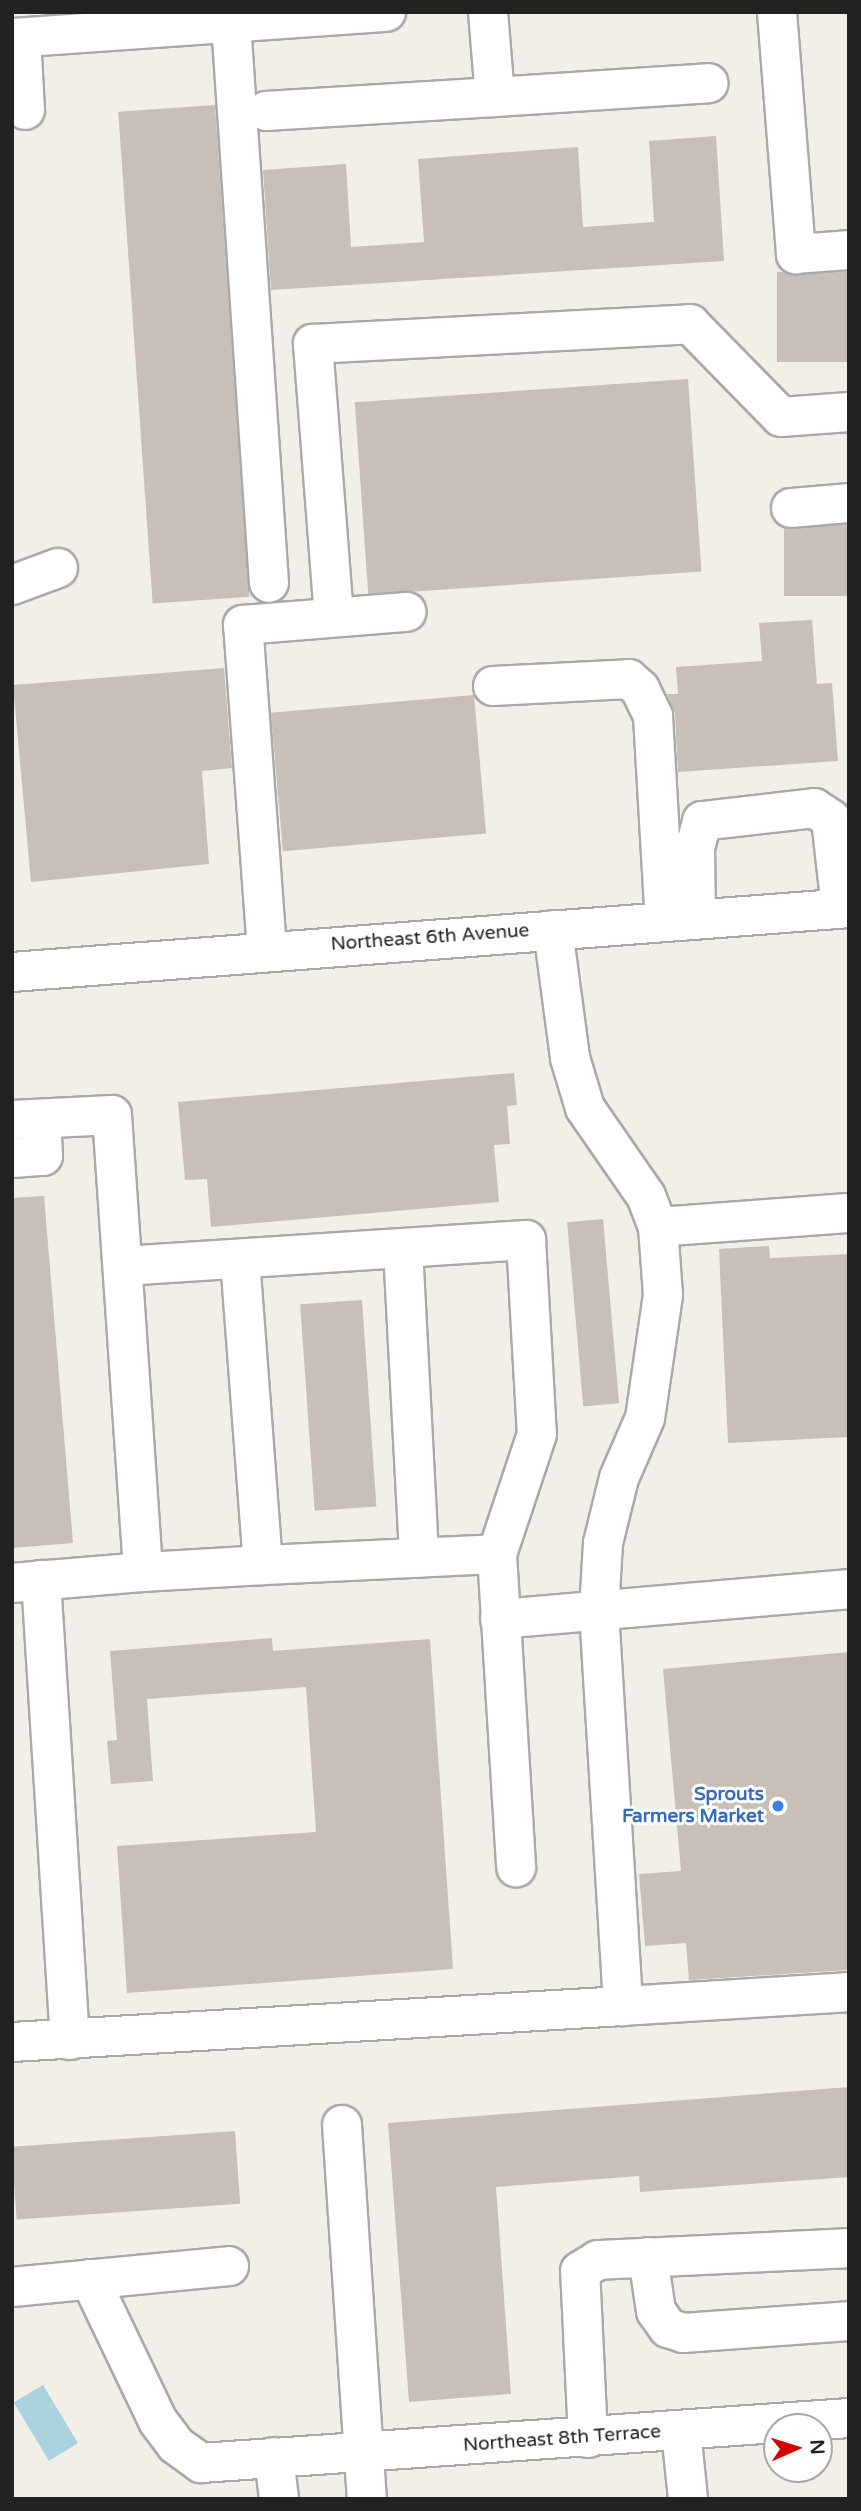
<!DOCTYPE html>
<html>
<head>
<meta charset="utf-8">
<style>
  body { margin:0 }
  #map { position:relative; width:861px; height:2511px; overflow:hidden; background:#f2efe9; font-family:"Varela Round",sans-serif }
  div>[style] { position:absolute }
  .water>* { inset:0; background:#aad3df; transform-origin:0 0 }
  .building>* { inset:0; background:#c7bfb8; transform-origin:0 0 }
  .roads { filter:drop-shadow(2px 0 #a9a9a9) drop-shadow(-2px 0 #a9a9a9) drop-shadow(0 2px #a9a9a9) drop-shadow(0 -2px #a9a9a9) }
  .minor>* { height:38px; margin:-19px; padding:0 19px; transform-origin:19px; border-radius:19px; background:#fff }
  .dots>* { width:19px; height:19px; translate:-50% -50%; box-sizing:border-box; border:4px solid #fff; border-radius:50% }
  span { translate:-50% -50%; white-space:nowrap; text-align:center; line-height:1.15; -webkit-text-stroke:6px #fff; paint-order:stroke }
  .street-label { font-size:19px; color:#222 }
  .shop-label { font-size:19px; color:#366cbe; font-weight:700 }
  .right { translate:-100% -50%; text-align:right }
  .frame { position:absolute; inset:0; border:14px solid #222; pointer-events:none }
  .north { position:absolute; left:763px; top:2413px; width:70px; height:70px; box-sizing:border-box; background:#fff; border:2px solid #a7a7a7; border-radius:50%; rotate:87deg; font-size:19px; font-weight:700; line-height:28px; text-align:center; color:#222 }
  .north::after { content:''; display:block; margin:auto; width:24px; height:32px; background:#d40000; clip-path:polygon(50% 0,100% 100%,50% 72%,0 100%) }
</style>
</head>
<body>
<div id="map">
  <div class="water">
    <div style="left:43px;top:2385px;width:68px;height:34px;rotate:59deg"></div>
  </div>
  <div class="building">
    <div style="left:215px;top:105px;width:493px;height:97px;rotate:86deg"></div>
    <div style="clip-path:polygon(716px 136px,724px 261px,271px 290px,263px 170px,346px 164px,351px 247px,424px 242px,418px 159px,578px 147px,583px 227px,654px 222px,649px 141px)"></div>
    <div style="left:849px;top:272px;width:90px;height:72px;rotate:90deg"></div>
    <div style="left:688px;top:379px;width:193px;height:334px;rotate:86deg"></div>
    <div style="left:849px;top:525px;width:71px;height:65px;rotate:90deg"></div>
    <div style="clip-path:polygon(812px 620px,817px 684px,832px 683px,838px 761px,678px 772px,675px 714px,667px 694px,678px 694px,676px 667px,762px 661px,759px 623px)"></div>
    <div style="clip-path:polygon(224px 668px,232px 768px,202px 771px,209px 864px,31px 882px,13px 685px)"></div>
    <div style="left:474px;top:695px;width:139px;height:204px;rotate:85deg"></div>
    <div style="clip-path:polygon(514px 1073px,517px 1105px,507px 1106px,510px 1144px,494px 1145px,499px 1202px,211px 1227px,207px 1179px,185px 1180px,178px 1102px)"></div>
    <div style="clip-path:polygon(44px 1196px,73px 1543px,12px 1548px,12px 1198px)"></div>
    <div style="left:603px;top:1219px;width:185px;height:36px;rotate:85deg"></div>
    <div style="clip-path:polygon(769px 1246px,770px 1258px,849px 1254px,849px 1437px,728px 1443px,719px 1249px)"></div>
    <div style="left:362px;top:1300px;width:207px;height:62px;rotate:86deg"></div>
    <div style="clip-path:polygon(272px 1638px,273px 1651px,430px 1639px,453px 1969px,127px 1993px,117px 1846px,316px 1832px,306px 1687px,147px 1699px,153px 1781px,111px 1784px,107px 1741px,117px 1740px,110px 1651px)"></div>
    <div style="clip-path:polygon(849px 1652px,849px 1970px,689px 1980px,686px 1943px,645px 1946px,639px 1874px,681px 1871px,663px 1669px)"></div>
    <div style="clip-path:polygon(849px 2087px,849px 2177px,640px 2192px,639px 2176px,496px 2187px,511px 2394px,409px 2402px,388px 2123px)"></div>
    <div style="left:235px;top:2131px;width:73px;height:224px;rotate:86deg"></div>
  </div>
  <div class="roads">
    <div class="minor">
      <div style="left:777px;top:12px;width:243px;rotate:85.5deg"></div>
      <div style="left:796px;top:254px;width:53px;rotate:-4.3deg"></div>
      <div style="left:231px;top:23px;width:561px;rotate:86.12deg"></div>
      <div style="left:12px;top:38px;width:375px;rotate:-4deg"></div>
      <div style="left:21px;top:38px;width:72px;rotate:86.8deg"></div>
      <div style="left:495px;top:97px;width:214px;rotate:-3.7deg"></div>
      <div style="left:266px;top:111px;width:229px;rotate:-3.5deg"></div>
      <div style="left:495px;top:97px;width:85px;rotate:-94.7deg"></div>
      <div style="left:791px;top:508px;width:58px;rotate:-4.9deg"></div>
      <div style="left:12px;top:585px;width:49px;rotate:-20.3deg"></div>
      <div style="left:334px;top:617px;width:274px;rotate:-94.4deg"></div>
      <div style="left:313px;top:344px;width:378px;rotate:-3deg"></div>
      <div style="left:690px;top:324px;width:130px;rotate:45.6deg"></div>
      <div style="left:781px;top:417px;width:68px;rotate:-4.2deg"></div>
      <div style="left:493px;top:686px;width:136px;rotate:-2.9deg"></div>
      <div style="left:629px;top:679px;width:15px;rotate:42deg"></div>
      <div style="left:640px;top:689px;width:30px;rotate:64deg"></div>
      <div style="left:653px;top:716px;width:206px;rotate:86.7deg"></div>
      <div style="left:696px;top:919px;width:71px;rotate:-90.8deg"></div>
      <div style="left:695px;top:848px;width:28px;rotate:-75deg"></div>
      <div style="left:702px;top:821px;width:113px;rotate:-6.6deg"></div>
      <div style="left:814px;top:808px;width:20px;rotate:33deg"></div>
      <div style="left:831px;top:819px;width:90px;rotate:83.6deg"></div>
      <div style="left:553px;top:930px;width:129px;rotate:82.4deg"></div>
      <div style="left:570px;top:1058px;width:52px;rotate:73.3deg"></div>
      <div style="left:585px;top:1108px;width:107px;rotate:55.3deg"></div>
      <div style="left:646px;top:1196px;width:33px;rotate:69deg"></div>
      <div style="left:658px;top:1227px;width:68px;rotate:85.8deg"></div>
      <div style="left:663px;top:1295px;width:124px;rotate:98.3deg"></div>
      <div style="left:645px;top:1418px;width:65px;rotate:113.4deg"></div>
      <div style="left:619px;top:1478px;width:67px;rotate:103.8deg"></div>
      <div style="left:603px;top:1543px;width:68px;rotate:93.4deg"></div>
      <div style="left:599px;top:1611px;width:396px;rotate:86.5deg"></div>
      <div style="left:623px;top:2006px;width:226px;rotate:-3.5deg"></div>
      <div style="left:267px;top:950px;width:326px;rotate:-94.2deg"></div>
      <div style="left:243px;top:625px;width:164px;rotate:-4.6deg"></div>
      <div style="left:12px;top:972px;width:839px;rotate:-4.37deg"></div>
      <div style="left:12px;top:1120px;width:100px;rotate:-2.9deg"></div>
      <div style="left:112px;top:1115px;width:458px;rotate:86.1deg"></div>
      <div style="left:143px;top:1572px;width:131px;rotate:175.2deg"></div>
      <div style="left:12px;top:1158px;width:31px;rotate:-4deg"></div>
      <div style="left:43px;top:1156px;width:37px;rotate:-93deg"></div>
      <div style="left:658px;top:1227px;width:192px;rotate:-4.2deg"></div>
      <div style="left:403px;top:1249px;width:309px;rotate:87deg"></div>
      <div style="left:123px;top:1266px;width:404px;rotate:-3.7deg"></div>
      <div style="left:526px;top:1240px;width:194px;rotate:86.8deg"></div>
      <div style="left:537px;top:1434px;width:126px;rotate:108.4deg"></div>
      <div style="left:497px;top:1554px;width:234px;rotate:177.3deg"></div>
      <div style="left:263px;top:1565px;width:307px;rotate:-94.3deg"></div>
      <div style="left:497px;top:1554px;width:314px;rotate:86.5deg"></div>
      <div style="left:143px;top:1572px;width:120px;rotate:-3.3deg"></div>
      <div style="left:41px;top:1580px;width:461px;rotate:86.4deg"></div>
      <div style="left:500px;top:1619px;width:350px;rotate:-4.9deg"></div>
      <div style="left:12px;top:2042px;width:612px;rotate:-3.37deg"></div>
      <div style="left:342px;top:2125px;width:375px;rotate:86.2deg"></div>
      <div style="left:648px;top:2257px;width:55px;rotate:81.6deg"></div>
      <div style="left:656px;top:2311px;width:21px;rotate:55deg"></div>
      <div style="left:668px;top:2328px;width:16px;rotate:18deg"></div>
      <div style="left:683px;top:2333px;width:166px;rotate:-4.1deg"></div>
      <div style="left:90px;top:2279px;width:157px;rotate:64.4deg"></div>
      <div style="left:158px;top:2421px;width:30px;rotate:53deg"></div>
      <div style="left:176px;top:2445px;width:31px;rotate:36deg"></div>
      <div style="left:201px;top:2463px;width:650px;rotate:-3.97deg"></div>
      <div style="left:12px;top:2287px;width:218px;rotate:-5.5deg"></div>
      <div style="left:681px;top:2431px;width:68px;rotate:84.1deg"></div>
      <div style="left:588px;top:2438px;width:167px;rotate:-92.7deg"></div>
      <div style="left:580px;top:2271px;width:21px;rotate:-31deg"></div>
      <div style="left:598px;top:2260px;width:251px;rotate:-2.7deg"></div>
      <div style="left:274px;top:2457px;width:42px;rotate:83.2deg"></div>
    </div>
  </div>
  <div class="dots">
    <div style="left:778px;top:1806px;background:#3f7fe0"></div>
  </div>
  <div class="street-label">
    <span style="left:430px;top:938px;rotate:-4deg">Northeast 6th Avenue</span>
    <span style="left:562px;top:2439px;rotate:-4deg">Northeast 8th Terrace</span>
  </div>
  <div class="shop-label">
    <span class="right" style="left:764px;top:1806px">Sprouts<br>Farmers Market</span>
  </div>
  <div class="frame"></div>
  <div class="north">N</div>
</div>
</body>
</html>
